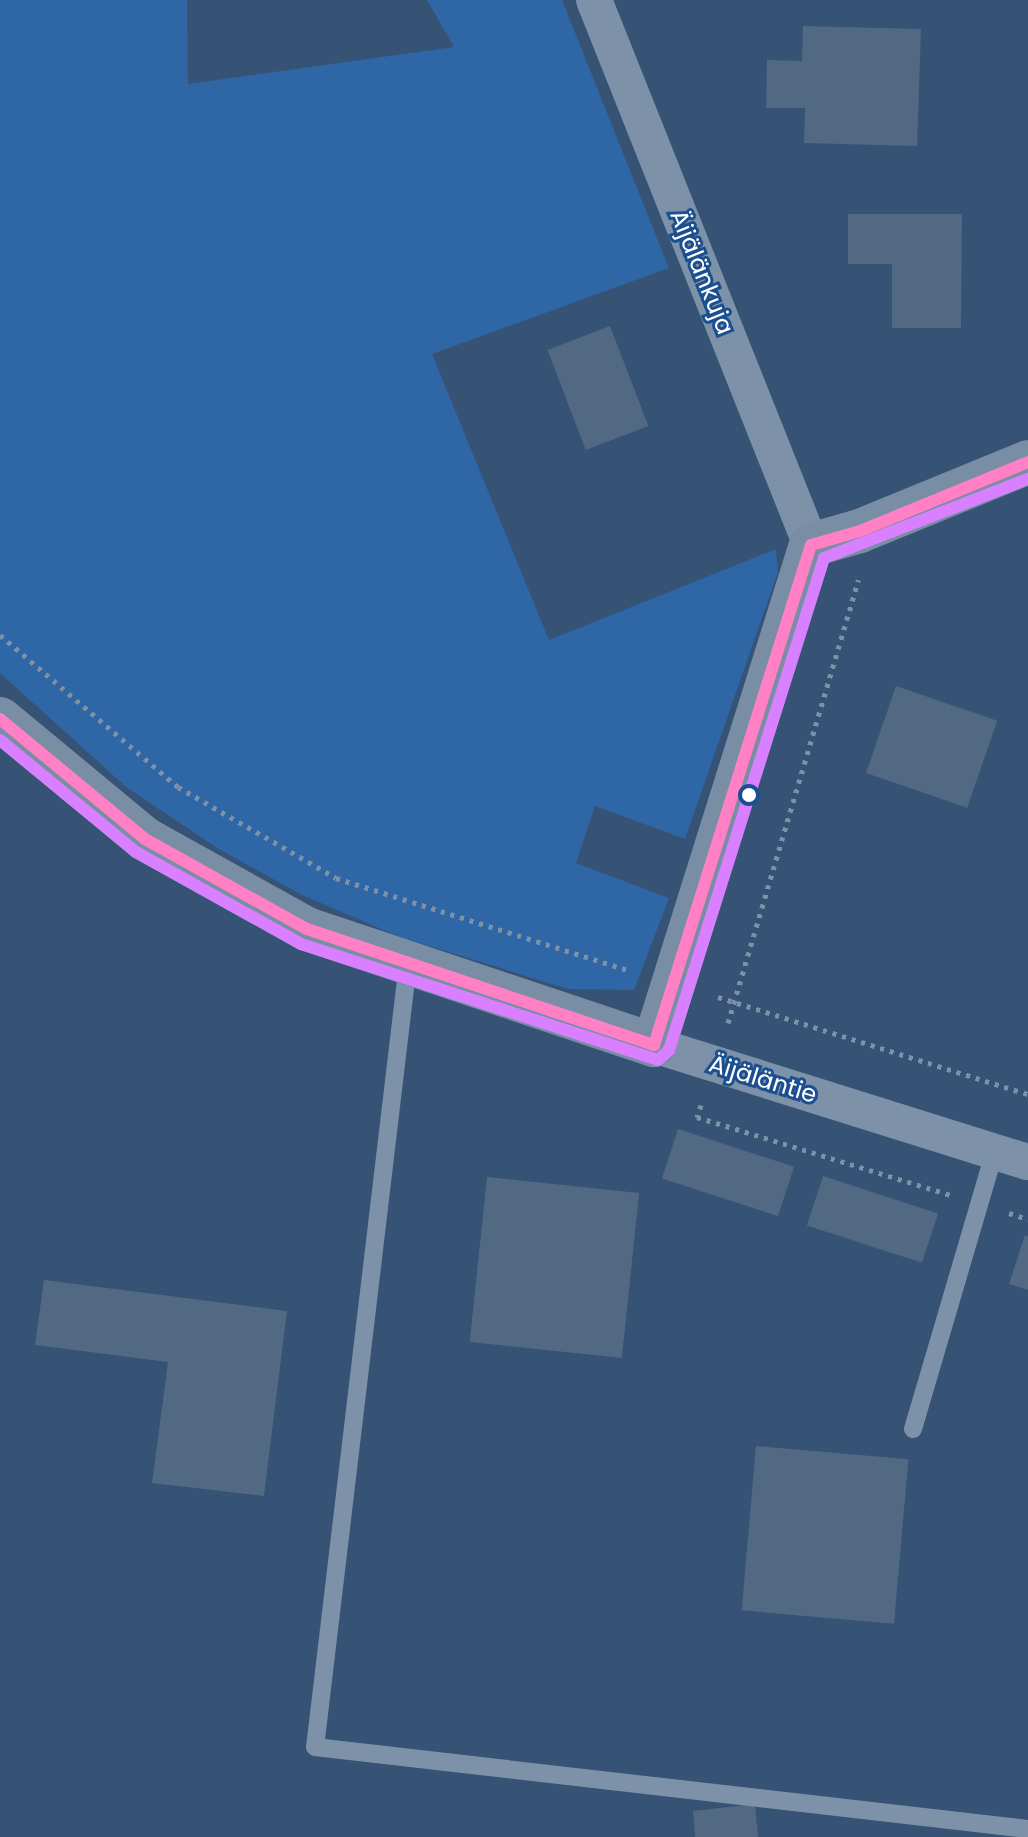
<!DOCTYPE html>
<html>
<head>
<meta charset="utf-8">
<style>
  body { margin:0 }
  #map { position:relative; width:1028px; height:1837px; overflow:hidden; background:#365274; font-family:Poppins,sans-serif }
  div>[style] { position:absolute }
  .green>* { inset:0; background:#2f66a5 }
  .building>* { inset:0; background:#526984; transform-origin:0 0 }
  .path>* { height:5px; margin-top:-2.5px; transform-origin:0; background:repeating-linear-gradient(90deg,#7d92a8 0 4px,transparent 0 10px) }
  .lane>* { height:18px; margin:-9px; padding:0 9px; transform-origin:9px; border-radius:9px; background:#7d92a8 }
  .street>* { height:36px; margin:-18px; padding:0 18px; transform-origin:18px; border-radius:18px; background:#7d92a8 }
  .secondary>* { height:44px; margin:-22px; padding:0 22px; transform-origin:22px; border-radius:22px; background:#798da4 }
  .bus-1>* { height:12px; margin:-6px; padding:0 6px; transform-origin:6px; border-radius:6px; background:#ff80c5 }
  .bus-2>* { height:12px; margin:-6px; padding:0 6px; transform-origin:6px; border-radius:6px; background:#d880ff }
  .dots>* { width:22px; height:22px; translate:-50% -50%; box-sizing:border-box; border:4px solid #1b4f8f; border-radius:50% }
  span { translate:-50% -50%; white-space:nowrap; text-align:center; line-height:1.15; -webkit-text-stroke:6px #1b4f8f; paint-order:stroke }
  .street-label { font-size:24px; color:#fff }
</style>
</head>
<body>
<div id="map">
  <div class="green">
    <div style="clip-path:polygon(0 0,187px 0,188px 84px,454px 47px,427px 0,562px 0,669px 268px,432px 354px,549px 640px,776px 549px,778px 572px,685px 839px,595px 806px,576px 863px,669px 898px,634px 990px,568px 989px,397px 936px,298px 893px,217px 848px,126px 787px,0 673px)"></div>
  </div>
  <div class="building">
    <div style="clip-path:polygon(803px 26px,921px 29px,917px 146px,804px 143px,805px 108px,766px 108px,767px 60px,802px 61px)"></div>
    <div style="clip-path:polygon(848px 214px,962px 214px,961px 328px,892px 328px,892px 264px,848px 264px)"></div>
    <div style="left:610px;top:326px;width:107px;height:67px;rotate:69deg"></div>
    <div style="left:896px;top:686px;width:107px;height:92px;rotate:19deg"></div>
    <div style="left:678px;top:1129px;width:122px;height:52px;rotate:18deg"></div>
    <div style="left:823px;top:1176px;width:121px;height:52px;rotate:18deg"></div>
    <div style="left:487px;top:1177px;width:153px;height:166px;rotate:6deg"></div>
    <div style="clip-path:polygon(1025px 1235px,1028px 1236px,1028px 1290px,1009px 1284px)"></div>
    <div style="clip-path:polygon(44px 1280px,287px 1311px,264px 1496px,152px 1483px,168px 1362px,35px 1345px)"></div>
    <div style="left:756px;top:1446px;width:153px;height:165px;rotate:5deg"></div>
    <div style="clip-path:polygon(755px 1804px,758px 1837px,695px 1837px,693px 1811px)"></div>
  </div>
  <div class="path">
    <div style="left:0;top:635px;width:234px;rotate:40.5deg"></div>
    <div style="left:178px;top:787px;width:182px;rotate:29.9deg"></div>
    <div style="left:336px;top:878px;width:306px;rotate:17.5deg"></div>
    <div style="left:718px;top:997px;width:325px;rotate:17.4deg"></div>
    <div style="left:728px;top:1023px;width:462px;rotate:-73.6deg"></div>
    <div style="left:701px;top:1105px;width:13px;rotate:108deg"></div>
    <div style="left:697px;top:1117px;width:265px;rotate:17.1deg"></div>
    <div style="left:1009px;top:1213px;width:20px;rotate:18deg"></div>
  </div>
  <div class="lane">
    <div style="left:408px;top:963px;width:789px;rotate:96.76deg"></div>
    <div style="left:315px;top:1747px;width:718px;rotate:6.56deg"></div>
    <div style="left:913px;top:1429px;width:290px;rotate:-73.6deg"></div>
  </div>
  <div class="street">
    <div style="left:594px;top:0;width:587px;rotate:68.29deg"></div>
    <div style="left:654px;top:1045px;width:392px;rotate:17.4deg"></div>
  </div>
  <div class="secondary">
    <div style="left:0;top:719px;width:188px;rotate:39.6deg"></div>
    <div style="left:145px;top:839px;width:185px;rotate:29.1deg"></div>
    <div style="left:307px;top:929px;width:366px;rotate:18.5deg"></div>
    <div style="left:654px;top:1045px;width:524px;rotate:-72.57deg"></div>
    <div style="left:811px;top:545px;width:51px;rotate:-15.9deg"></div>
    <div style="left:860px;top:531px;width:182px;rotate:-22.3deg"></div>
  </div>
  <div class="bus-1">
    <div style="left:811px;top:545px;width:51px;rotate:-15.9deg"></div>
    <div style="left:860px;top:531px;width:182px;rotate:-22.3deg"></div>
    <div style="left:0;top:719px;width:188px;rotate:39.6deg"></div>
    <div style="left:145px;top:839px;width:185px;rotate:29.1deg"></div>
    <div style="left:307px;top:929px;width:366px;rotate:18.5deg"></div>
    <div style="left:654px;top:1045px;width:524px;rotate:-72.57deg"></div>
  </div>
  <div class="bus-2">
    <div style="left:0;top:740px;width:176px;rotate:39.5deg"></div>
    <div style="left:136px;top:852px;width:189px;rotate:29.1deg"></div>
    <div style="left:301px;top:944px;width:375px;rotate:18deg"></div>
    <div style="left:658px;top:1060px;width:15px;rotate:-42deg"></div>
    <div style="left:669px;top:1050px;width:516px;rotate:-72.51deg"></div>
    <div style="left:824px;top:558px;width:219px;rotate:-21.2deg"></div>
  </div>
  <div class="dots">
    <div style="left:749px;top:795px;background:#fff"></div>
  </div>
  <div class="street-label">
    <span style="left:702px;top:272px;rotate:68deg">Äijälänkuja</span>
    <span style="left:763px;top:1079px;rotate:17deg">Äijäläntie</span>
  </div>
</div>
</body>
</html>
